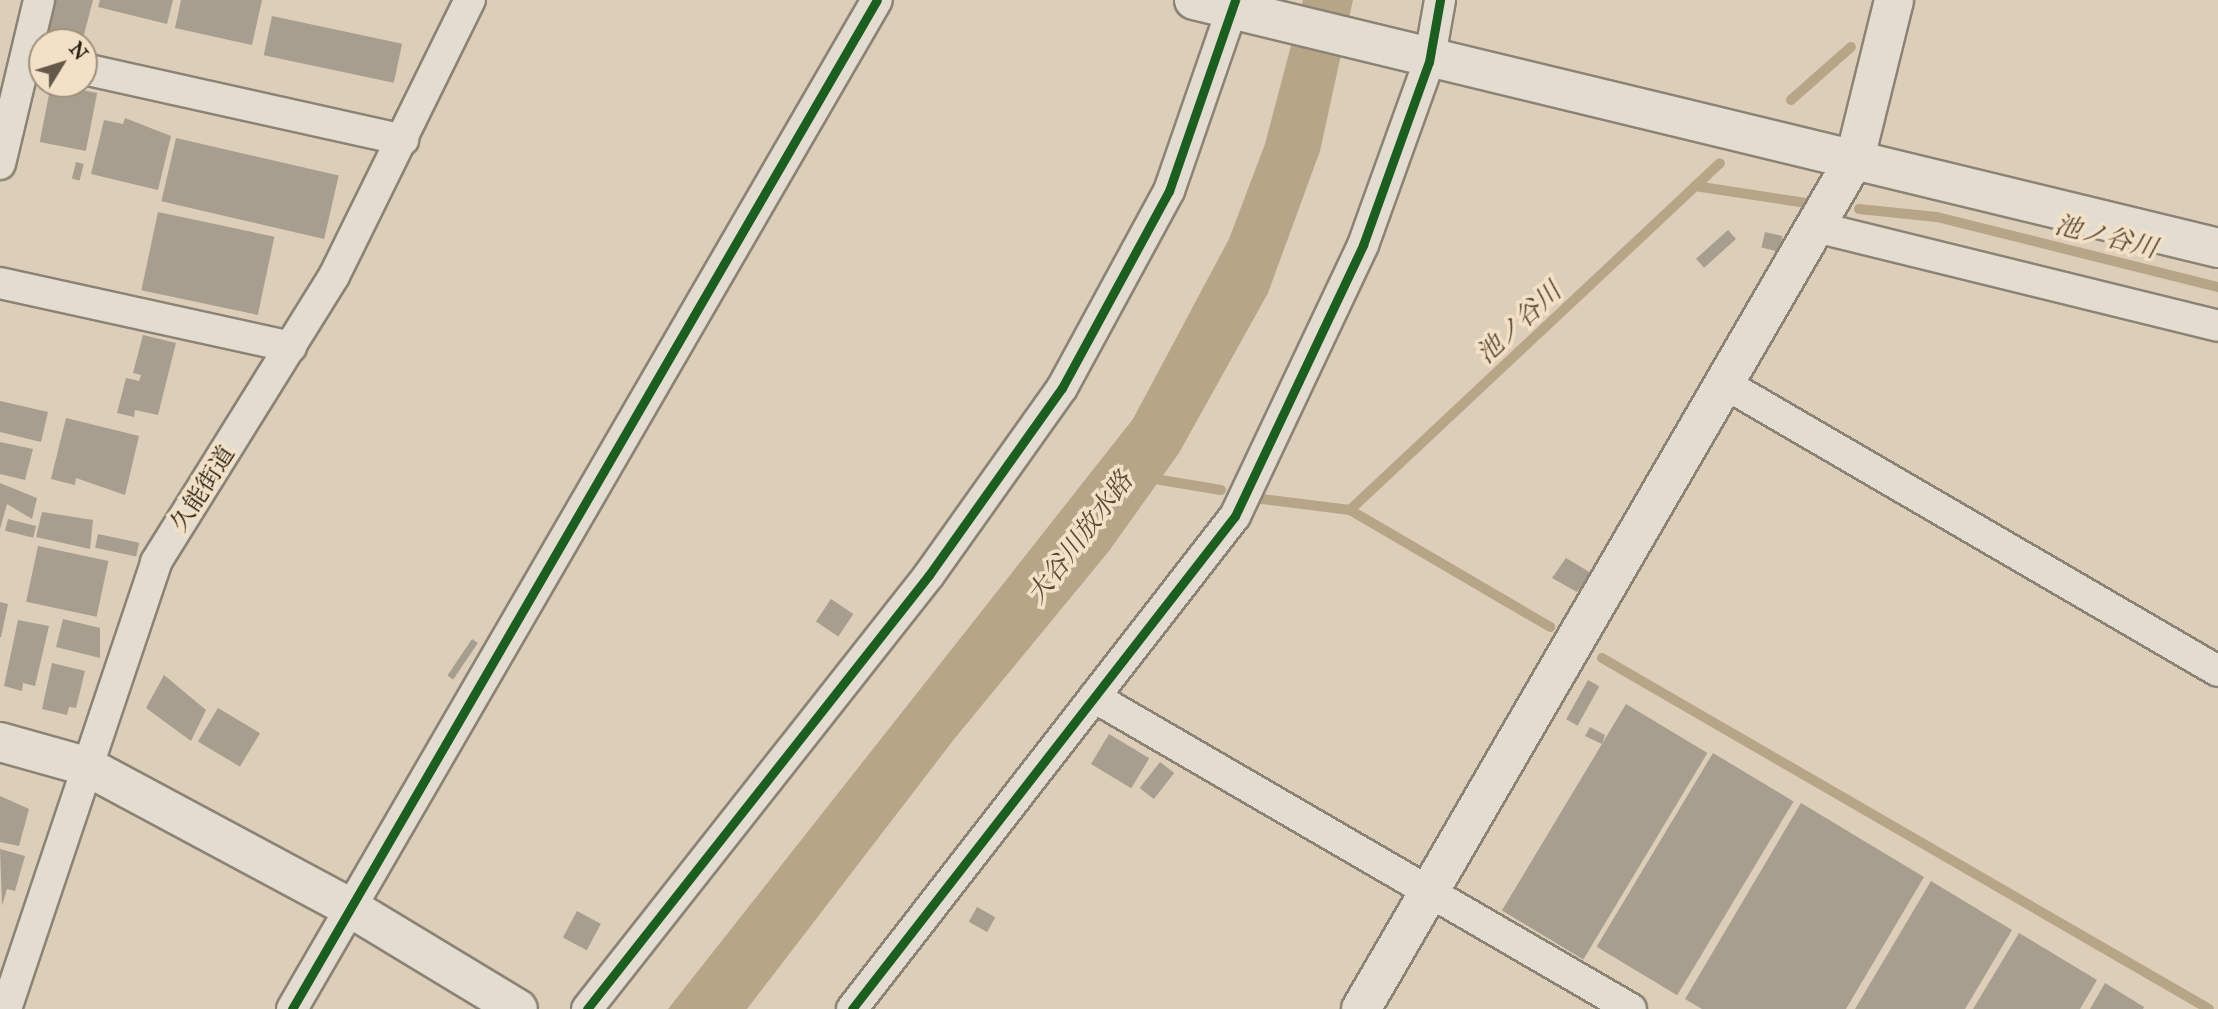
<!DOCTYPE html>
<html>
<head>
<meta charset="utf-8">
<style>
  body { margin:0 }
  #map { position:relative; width:2218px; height:1009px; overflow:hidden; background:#dcceb8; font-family:"IM FELL Great Primer","Noto Serif JP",serif }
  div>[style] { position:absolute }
  .water>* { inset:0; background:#b7a588 }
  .stream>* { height:10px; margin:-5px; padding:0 5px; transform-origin:5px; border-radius:5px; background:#b7a588 }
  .building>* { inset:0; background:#a79e8f; transform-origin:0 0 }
  .roads { filter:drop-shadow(2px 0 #8c8375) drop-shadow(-2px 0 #8c8375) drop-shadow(0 2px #8c8375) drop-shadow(0 -2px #8c8375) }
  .minor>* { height:30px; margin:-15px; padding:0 15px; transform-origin:15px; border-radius:15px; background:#e3dcd1 }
  .tertiary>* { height:38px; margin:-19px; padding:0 19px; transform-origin:19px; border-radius:19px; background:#e3dcd1 }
  .cycleway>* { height:9px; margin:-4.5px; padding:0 4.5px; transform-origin:4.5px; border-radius:4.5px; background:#1b5e20 }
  span { translate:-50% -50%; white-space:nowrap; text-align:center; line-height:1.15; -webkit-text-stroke:7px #f2e1c7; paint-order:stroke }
  .street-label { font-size:24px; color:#241a0d }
  .water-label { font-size:26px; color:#584a36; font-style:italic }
  .north { position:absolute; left:28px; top:28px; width:70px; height:70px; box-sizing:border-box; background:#f2e1c7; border:2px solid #a0917d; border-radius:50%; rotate:52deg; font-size:19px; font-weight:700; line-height:28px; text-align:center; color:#241a0d }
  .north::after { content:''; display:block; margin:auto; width:24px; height:32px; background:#645949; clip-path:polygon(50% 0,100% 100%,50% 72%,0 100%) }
</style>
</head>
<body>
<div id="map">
  <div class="water">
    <div style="clip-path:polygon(1303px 0,1353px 0,1320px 151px,1268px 293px,1179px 453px,1109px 551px,955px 738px,747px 1009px,668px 1009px,1133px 419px,1229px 239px,1265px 144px)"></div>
  </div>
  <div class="stream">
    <div style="left:1791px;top:100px;width:80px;rotate:-41.5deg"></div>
    <div style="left:1695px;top:186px;width:125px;rotate:8.7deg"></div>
    <div style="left:1859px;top:209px;width:78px;rotate:5.9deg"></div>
    <div style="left:1937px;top:217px;width:290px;rotate:14deg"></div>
    <div style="left:1149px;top:478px;width:73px;rotate:9.5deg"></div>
    <div style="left:1254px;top:498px;width:97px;rotate:7.1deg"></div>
    <div style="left:1350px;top:510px;width:232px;rotate:30.3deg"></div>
    <div style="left:1350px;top:510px;width:507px;rotate:-43.16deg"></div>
    <div style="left:1602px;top:658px;width:701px;rotate:30.04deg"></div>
  </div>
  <div class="building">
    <div style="clip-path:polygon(55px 0,93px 0,82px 42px,43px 38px)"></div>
    <div style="clip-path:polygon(100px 0,173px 0,167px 24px,98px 7px)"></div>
    <div style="clip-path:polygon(181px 0,262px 0,252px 45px,175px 28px)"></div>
    <div style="left:272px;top:16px;width:133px;height:40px;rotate:12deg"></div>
    <div style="left:51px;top:84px;width:47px;height:59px;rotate:11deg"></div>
    <div style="clip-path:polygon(125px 118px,171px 136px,158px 190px,91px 174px,104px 120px,123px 124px)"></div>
    <div style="left:176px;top:138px;width:167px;height:65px;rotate:13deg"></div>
    <div style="left:76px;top:162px;width:8px;height:17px;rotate:14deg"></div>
    <div style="left:158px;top:212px;width:119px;height:80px;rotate:12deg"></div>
    <div style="left:1728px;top:230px;width:12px;height:43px;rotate:48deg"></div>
    <div style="left:1765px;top:232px;width:18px;height:16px;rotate:13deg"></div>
    <div style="clip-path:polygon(143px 335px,176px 343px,158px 415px,135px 410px,134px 417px,117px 413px,126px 378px,139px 381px,141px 375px,133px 373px)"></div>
    <div style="clip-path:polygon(0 401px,48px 412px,41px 442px,0 432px)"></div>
    <div style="clip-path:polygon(66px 418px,139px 436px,125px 495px,76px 478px,75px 485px,51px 479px)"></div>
    <div style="clip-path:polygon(0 442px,33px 449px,25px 480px,0 474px)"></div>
    <div style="clip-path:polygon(0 483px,37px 498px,32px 519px,7px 504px,0 529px)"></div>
    <div style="clip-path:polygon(42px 512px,93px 520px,90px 549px,36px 537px)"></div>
    <div style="left:8px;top:519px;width:29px;height:12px;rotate:14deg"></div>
    <div style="left:98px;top:534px;width:42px;height:14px;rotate:12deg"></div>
    <div style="left:38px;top:546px;width:72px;height:57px;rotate:12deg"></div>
    <div style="clip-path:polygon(1566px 558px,1591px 573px,1577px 592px,1552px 578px)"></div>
    <div style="left:831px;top:599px;width:27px;height:27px;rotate:34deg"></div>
    <div style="clip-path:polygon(0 602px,8px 604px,1px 637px,0 637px)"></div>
    <div style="clip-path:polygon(63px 619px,100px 628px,100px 658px,56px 647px)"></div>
    <div style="clip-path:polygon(18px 620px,49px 626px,35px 686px,23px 683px,22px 691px,4px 686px)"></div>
    <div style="left:472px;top:639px;width:7px;height:44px;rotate:34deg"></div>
    <div style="clip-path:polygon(52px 663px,85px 671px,76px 708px,69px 707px,67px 715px,42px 709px)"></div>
    <div style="clip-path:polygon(164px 675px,206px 710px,191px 741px,146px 708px)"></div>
    <div style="left:1588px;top:680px;width:13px;height:45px;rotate:29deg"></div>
    <div style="left:1626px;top:704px;width:95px;height:241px;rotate:31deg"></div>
    <div style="left:218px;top:708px;width:49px;height:39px;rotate:31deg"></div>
    <div style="clip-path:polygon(1590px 727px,1605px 735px,1602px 744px,1585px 736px)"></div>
    <div style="left:1109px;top:734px;width:47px;height:35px;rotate:31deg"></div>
    <div style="left:1713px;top:753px;width:94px;height:226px;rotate:31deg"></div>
    <div style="left:1160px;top:762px;width:18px;height:33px;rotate:38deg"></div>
    <div style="clip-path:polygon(0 796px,29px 809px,19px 846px,0 842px)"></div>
    <div style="clip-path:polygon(1801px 803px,1924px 877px,1846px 1009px,1702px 1009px,1685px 999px)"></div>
    <div style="clip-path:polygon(0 849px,25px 856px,15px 891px,7px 889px,2px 906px)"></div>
    <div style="clip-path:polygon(1931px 881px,2012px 930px,1965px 1009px,1855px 1009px)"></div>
    <div style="left:977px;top:907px;width:21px;height:17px;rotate:29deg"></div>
    <div style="left:577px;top:911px;width:27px;height:30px;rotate:28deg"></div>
    <div style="clip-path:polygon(2019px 933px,2097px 980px,2080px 1009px,1973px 1009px)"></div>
    <div style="clip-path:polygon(2105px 983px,2144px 1007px,2143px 1009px,2090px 1009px)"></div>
  </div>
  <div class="roads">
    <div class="minor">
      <div style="left:84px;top:69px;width:327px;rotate:12.5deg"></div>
      <div style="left:0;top:164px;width:169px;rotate:-76.6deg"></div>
      <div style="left:1816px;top:227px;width:414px;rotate:13.8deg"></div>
      <div style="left:0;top:283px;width:298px;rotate:12.4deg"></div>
      <div style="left:1727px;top:385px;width:568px;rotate:30.22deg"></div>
      <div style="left:1094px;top:697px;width:621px;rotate:30.16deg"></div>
      <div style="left:6px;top:1009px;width:471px;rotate:-71.4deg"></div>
      <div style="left:156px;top:562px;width:337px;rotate:-58.1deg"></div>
      <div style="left:334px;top:276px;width:308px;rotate:-63.8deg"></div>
      <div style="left:292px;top:1009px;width:1166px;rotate:-59.9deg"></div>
      <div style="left:587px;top:1009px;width:553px;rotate:-51.76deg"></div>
      <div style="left:929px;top:575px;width:229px;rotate:-54.6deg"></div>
      <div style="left:1062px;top:388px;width:224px;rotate:-61.5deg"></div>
      <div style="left:1169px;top:191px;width:202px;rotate:-70.9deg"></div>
      <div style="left:852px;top:1009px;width:624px;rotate:-52.16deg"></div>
      <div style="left:1235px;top:516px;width:300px;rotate:-64.7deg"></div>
      <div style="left:1363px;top:245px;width:195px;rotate:-70.2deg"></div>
      <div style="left:1429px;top:62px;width:63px;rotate:-79.9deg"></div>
    </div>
    <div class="tertiary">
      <div style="left:1194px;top:0;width:1054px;rotate:13.61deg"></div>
      <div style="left:0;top:742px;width:89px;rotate:15.6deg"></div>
      <div style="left:86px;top:766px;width:301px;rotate:28.2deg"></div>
      <div style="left:351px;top:908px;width:195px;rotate:31.2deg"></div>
      <div style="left:1361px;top:1009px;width:984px;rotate:-59.87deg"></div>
      <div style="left:1855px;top:158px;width:163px;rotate:-76.1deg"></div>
    </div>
  </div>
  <div class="cycleway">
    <div style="left:292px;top:1009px;width:1166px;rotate:-59.9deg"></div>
    <div style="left:587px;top:1009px;width:553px;rotate:-51.76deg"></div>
    <div style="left:929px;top:575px;width:229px;rotate:-54.6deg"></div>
    <div style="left:1062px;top:388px;width:224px;rotate:-61.5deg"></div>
    <div style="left:1169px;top:191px;width:202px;rotate:-70.9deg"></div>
    <div style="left:852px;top:1009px;width:624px;rotate:-52.16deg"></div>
    <div style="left:1235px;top:516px;width:300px;rotate:-64.7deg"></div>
    <div style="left:1363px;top:245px;width:195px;rotate:-70.2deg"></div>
    <div style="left:1429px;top:62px;width:63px;rotate:-79.9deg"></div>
  </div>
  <div class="street-label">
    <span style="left:203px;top:489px;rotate:-57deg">久能街道</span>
  </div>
  <div class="water-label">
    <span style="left:2106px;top:237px;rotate:14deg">池ノ谷川</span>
    <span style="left:1519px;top:323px;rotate:-43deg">池ノ谷川</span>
    <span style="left:1080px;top:538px;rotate:-53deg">大谷川放水路</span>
  </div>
  <div class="north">N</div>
</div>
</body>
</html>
